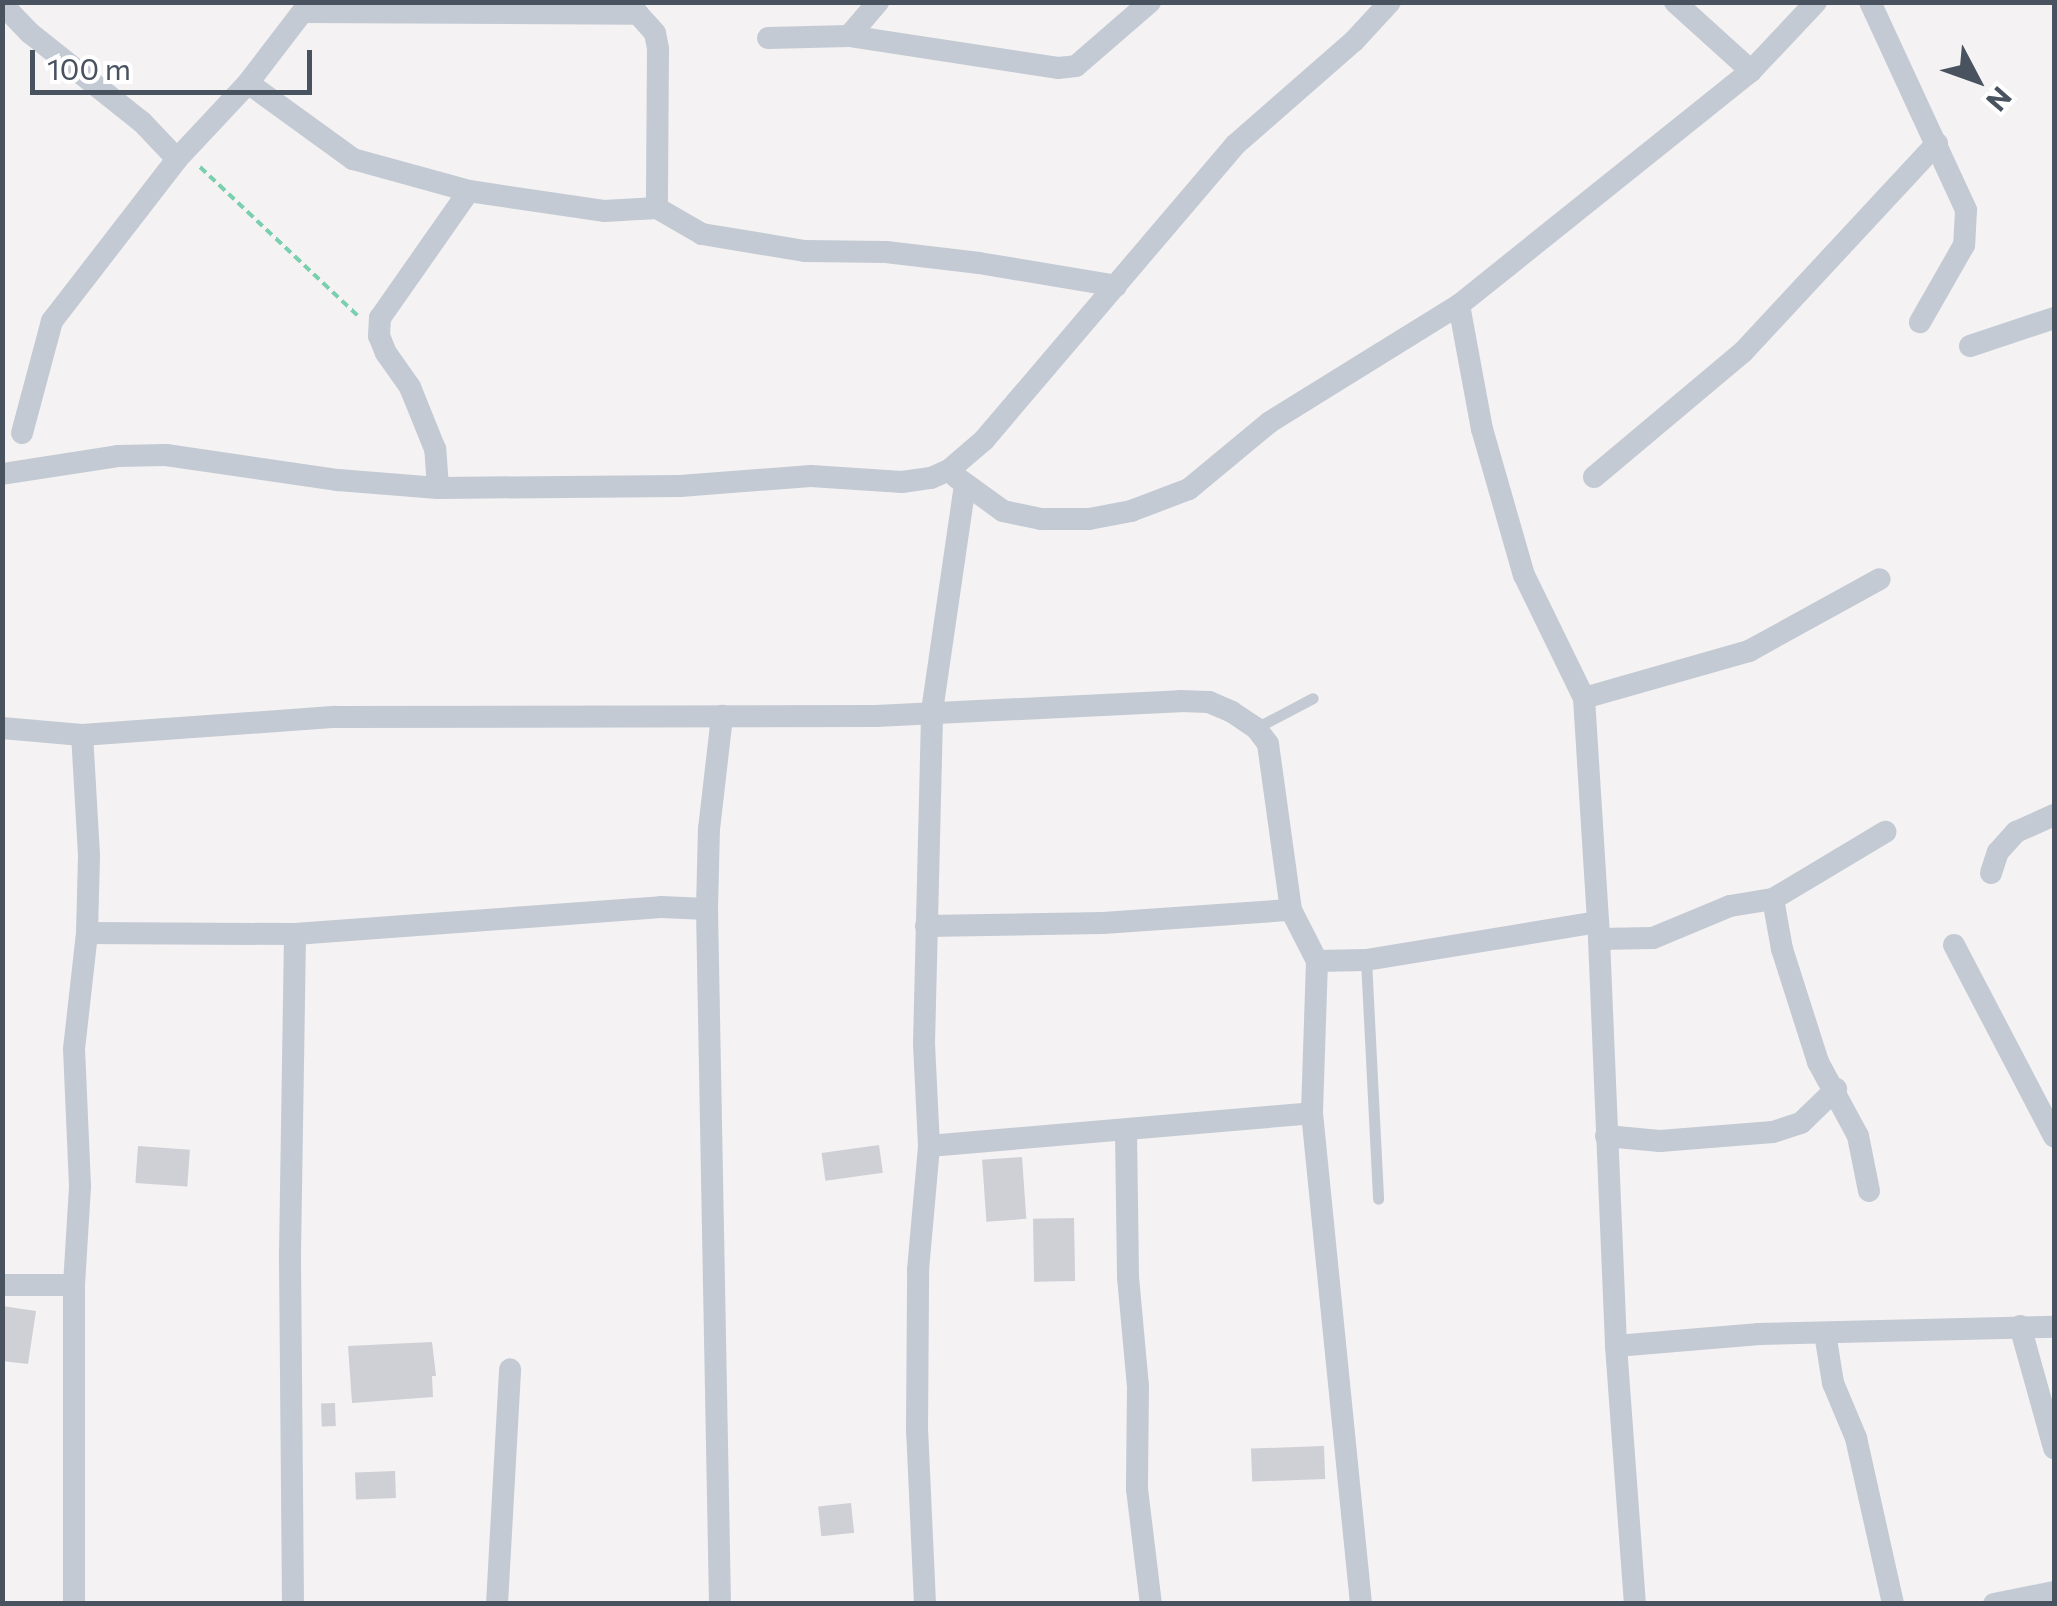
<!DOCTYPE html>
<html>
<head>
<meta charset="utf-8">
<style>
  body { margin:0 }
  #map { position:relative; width:2057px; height:1606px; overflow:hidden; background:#f4f2f2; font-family:Commissioner,sans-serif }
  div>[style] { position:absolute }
  .building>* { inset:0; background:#ced0d6; transform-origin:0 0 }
  .path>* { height:4px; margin-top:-2px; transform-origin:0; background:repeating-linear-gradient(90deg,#79cfae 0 8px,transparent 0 13px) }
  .service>* { height:11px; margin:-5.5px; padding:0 5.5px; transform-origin:5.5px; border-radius:5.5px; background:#c3cad3 }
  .minor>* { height:22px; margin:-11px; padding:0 11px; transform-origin:11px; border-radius:11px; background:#c3cad3 }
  span { translate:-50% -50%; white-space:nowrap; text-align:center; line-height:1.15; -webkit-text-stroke:10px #fff; paint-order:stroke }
  .frame { position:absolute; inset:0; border:5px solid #495360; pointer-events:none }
  .north { position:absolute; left:1927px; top:30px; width:100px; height:100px; -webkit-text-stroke:8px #fff; paint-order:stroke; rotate:131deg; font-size:28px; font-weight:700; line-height:40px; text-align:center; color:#495360 }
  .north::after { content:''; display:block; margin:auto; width:35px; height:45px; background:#495360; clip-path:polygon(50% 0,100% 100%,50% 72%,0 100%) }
  .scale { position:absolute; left:30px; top:50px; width:282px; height:45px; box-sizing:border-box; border:5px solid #495360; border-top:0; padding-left:12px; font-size:30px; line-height:35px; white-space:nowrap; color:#495360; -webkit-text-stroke:8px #fff; paint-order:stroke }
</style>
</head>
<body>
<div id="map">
  <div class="building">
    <div style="left:879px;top:1145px;width:28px;height:58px;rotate:82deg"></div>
    <div style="left:138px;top:1146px;width:52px;height:37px;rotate:4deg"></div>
    <div style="left:1022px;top:1157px;width:62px;height:40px;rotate:86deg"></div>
    <div style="left:1074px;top:1218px;width:63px;height:41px;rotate:89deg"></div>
    <div style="clip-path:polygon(2px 1306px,36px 1311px,28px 1364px,2px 1361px)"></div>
    <div style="clip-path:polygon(432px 1342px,436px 1376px,432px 1376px,433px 1397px,352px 1403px,348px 1346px)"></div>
    <div style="left:335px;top:1403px;width:23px;height:14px;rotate:88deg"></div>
    <div style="left:1324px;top:1446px;width:33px;height:73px;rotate:88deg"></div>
    <div style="left:395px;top:1471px;width:27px;height:40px;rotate:88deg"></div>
    <div style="left:851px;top:1503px;width:30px;height:33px;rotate:84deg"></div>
  </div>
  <div class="path">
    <div style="left:200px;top:167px;width:220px;rotate:43.3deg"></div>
  </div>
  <div class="service">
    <div style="left:1256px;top:728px;width:64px;rotate:-27.8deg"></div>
    <div style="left:1366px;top:960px;width:239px;rotate:87.1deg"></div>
  </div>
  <div class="minor">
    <div style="left:1675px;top:2px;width:103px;rotate:42.2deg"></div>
    <div style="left:1870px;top:2px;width:229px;rotate:65.2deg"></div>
    <div style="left:1966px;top:210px;width:35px;rotate:93deg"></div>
    <div style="left:1964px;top:245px;width:89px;rotate:119.7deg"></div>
    <div style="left:2px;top:4px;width:40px;rotate:46deg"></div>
    <div style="left:30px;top:33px;width:143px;rotate:38.5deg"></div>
    <div style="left:142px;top:122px;width:51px;rotate:46.6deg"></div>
    <div style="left:177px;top:159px;width:104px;rotate:-46.9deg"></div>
    <div style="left:248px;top:83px;width:102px;rotate:-52.6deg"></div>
    <div style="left:303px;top:12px;width:335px;rotate:0.3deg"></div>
    <div style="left:638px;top:14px;width:25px;rotate:48deg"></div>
    <div style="left:655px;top:33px;width:16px;rotate:79deg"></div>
    <div style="left:658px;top:49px;width:159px;rotate:90.4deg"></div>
    <div style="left:849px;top:36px;width:45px;rotate:-49.5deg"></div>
    <div style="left:768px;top:38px;width:81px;rotate:-1.4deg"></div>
    <div style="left:849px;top:36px;width:211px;rotate:8.7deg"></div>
    <div style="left:1058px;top:68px;width:18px;rotate:-6deg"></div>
    <div style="left:1076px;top:66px;width:98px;rotate:-40.9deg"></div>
    <div style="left:248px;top:83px;width:130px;rotate:35.9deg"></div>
    <div style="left:353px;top:159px;width:120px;rotate:15.4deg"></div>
    <div style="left:1459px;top:305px;width:126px;rotate:79.5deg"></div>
    <div style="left:1482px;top:429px;width:152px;rotate:74deg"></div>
    <div style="left:1524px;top:575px;width:137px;rotate:64deg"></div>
    <div style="left:1584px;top:698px;width:241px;rotate:86.4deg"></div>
    <div style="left:1599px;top:939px;width:407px;rotate:87.6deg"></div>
    <div style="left:1616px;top:1346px;width:259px;rotate:85.8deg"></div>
    <div style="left:1970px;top:346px;width:89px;rotate:-18.4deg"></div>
    <div style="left:22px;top:433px;width:116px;rotate:-75deg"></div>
    <div style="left:52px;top:321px;width:205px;rotate:-52.3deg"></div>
    <div style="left:2px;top:474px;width:117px;rotate:-8.8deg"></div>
    <div style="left:118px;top:456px;width:48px;rotate:-1.2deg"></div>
    <div style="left:166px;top:455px;width:174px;rotate:8.3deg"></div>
    <div style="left:338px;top:480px;width:100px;rotate:4.6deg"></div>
    <div style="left:438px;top:488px;width:242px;rotate:-0.5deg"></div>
    <div style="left:680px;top:486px;width:131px;rotate:-4.4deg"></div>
    <div style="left:811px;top:476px;width:91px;rotate:3.8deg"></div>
    <div style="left:902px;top:482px;width:29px;rotate:-8deg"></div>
    <div style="left:931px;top:478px;width:20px;rotate:-24deg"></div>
    <div style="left:949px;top:470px;width:46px;rotate:-40.6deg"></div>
    <div style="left:984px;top:440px;width:387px;rotate:-49.6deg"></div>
    <div style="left:1235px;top:145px;width:158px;rotate:-41.2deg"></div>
    <div style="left:1354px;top:41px;width:53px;rotate:-47.3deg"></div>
    <div style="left:956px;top:477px;width:58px;rotate:35.9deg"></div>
    <div style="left:1003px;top:511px;width:39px;rotate:12deg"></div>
    <div style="left:1041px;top:519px;width:48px"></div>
    <div style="left:1089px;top:519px;width:43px;rotate:-10.8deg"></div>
    <div style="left:1131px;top:511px;width:62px;rotate:-20.8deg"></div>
    <div style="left:1189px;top:489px;width:105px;rotate:-39.6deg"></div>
    <div style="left:1270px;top:422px;width:222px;rotate:-31.8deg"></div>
    <div style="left:1459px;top:305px;width:374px;rotate:-38.7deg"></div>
    <div style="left:1751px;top:71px;width:95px;rotate:-46.7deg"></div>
    <div style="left:1594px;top:477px;width:194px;rotate:-40deg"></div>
    <div style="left:1743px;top:352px;width:285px;rotate:-47.1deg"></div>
    <div style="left:438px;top:488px;width:39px;rotate:-94deg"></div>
    <div style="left:435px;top:449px;width:67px;rotate:-112deg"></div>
    <div style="left:410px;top:387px;width:42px;rotate:-125.2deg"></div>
    <div style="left:386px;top:353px;width:18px;rotate:-112deg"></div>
    <div style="left:379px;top:336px;width:18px;rotate:-87deg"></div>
    <div style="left:380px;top:318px;width:155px;rotate:-55deg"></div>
    <div style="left:469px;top:191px;width:136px;rotate:8.4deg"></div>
    <div style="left:604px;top:211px;width:53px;rotate:-3.2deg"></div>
    <div style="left:657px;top:208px;width:52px;rotate:30deg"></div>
    <div style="left:702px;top:234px;width:104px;rotate:9.4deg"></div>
    <div style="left:805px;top:251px;width:81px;rotate:0.7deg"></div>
    <div style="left:886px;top:252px;width:94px;rotate:6.7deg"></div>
    <div style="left:979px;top:263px;width:139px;rotate:9.5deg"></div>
    <div style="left:1584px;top:698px;width:172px;rotate:-15.9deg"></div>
    <div style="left:1749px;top:651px;width:149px;rotate:-28.8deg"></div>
    <div style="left:2px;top:728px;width:80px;rotate:5deg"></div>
    <div style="left:82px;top:735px;width:254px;rotate:-4.1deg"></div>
    <div style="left:335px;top:717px;width:541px;rotate:-0.11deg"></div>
    <div style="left:876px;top:716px;width:304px;rotate:-2.8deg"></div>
    <div style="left:1180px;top:701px;width:29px;rotate:2deg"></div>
    <div style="left:1209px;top:702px;width:25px;rotate:23deg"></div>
    <div style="left:1232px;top:712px;width:29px;rotate:34deg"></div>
    <div style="left:1256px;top:728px;width:20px;rotate:53deg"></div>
    <div style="left:1268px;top:744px;width:168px;rotate:82.1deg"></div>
    <div style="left:1291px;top:910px;width:57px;rotate:63deg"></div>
    <div style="left:1317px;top:961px;width:152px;rotate:91.9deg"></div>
    <div style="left:1312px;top:1113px;width:493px;rotate:84.3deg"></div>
    <div style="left:1991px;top:873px;width:22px;rotate:-72deg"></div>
    <div style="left:1998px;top:852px;width:27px;rotate:-48deg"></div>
    <div style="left:2016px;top:832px;width:42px;rotate:-24.1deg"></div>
    <div style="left:1773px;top:899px;width:51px;rotate:79.8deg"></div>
    <div style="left:1782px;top:949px;width:119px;rotate:72.3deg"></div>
    <div style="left:1818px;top:1062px;width:84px;rotate:61.6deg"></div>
    <div style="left:1858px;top:1136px;width:56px;rotate:78.7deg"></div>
    <div style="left:707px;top:909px;width:695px;rotate:88.93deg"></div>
    <div style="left:926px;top:926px;width:177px;rotate:-1deg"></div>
    <div style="left:1103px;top:923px;width:188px;rotate:-4deg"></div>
    <div style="left:87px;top:933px;width:208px;rotate:0.3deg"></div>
    <div style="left:295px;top:934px;width:367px;rotate:-4.2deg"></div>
    <div style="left:661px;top:907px;width:46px;rotate:2.5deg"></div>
    <div style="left:707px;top:909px;width:80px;rotate:-88.6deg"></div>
    <div style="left:709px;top:829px;width:114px;rotate:-83.4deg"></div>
    <div style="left:1599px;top:939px;width:54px;rotate:-1.1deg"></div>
    <div style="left:1653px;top:938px;width:83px;rotate:-22.6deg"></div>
    <div style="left:1730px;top:906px;width:44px;rotate:-9.2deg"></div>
    <div style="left:1773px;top:899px;width:131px;rotate:-30.9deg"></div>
    <div style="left:1954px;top:945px;width:216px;rotate:62.4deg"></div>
    <div style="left:1317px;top:961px;width:49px;rotate:-1.2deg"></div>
    <div style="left:1366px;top:960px;width:234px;rotate:-9.3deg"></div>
    <div style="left:1126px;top:1132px;width:145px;rotate:89.2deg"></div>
    <div style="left:1128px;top:1277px;width:109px;rotate:84.8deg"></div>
    <div style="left:1138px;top:1386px;width:103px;rotate:90.6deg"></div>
    <div style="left:1137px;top:1489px;width:116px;rotate:83.1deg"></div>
    <div style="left:1606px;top:1136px;width:54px;rotate:5.3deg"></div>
    <div style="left:1660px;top:1141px;width:113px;rotate:-4.6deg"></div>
    <div style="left:1773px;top:1132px;width:29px;rotate:-18deg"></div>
    <div style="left:1801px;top:1123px;width:49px;rotate:-44.2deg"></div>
    <div style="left:929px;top:1146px;width:384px;rotate:-4.9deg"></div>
    <div style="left:2px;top:1285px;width:72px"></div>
    <div style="left:2020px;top:1326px;width:127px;rotate:74.4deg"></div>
    <div style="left:1825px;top:1333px;width:51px;rotate:80.9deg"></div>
    <div style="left:1833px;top:1383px;width:60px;rotate:67.3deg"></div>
    <div style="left:1856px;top:1438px;width:170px;rotate:77.4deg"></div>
    <div style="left:1616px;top:1346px;width:144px;rotate:-4.8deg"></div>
    <div style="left:1759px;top:1334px;width:295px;rotate:-1.4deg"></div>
    <div style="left:74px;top:1604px;width:319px;rotate:-90deg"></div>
    <div style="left:74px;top:1285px;width:99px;rotate:-86.5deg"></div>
    <div style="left:80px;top:1186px;width:137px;rotate:-92.5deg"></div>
    <div style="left:74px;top:1049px;width:117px;rotate:-83.6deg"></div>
    <div style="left:87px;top:933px;width:78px;rotate:-88.5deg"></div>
    <div style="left:89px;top:855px;width:120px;rotate:-93.3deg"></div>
    <div style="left:293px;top:1604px;width:350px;rotate:-90.5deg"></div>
    <div style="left:290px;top:1254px;width:320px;rotate:-89.1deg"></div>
    <div style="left:497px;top:1604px;width:235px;rotate:-86.8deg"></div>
    <div style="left:925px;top:1604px;width:173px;rotate:-92.6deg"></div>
    <div style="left:917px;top:1431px;width:161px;rotate:-89.6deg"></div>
    <div style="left:918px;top:1270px;width:124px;rotate:-84.9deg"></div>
    <div style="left:929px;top:1146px;width:102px;rotate:-92.8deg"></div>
    <div style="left:924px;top:1044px;width:333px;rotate:-88.6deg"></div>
    <div style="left:932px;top:711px;width:228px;rotate:-81.7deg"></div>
    <div style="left:1994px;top:1604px;width:61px;rotate:-11.3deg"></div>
  </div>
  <div class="frame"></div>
  <div class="north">N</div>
  <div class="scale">100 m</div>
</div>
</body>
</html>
